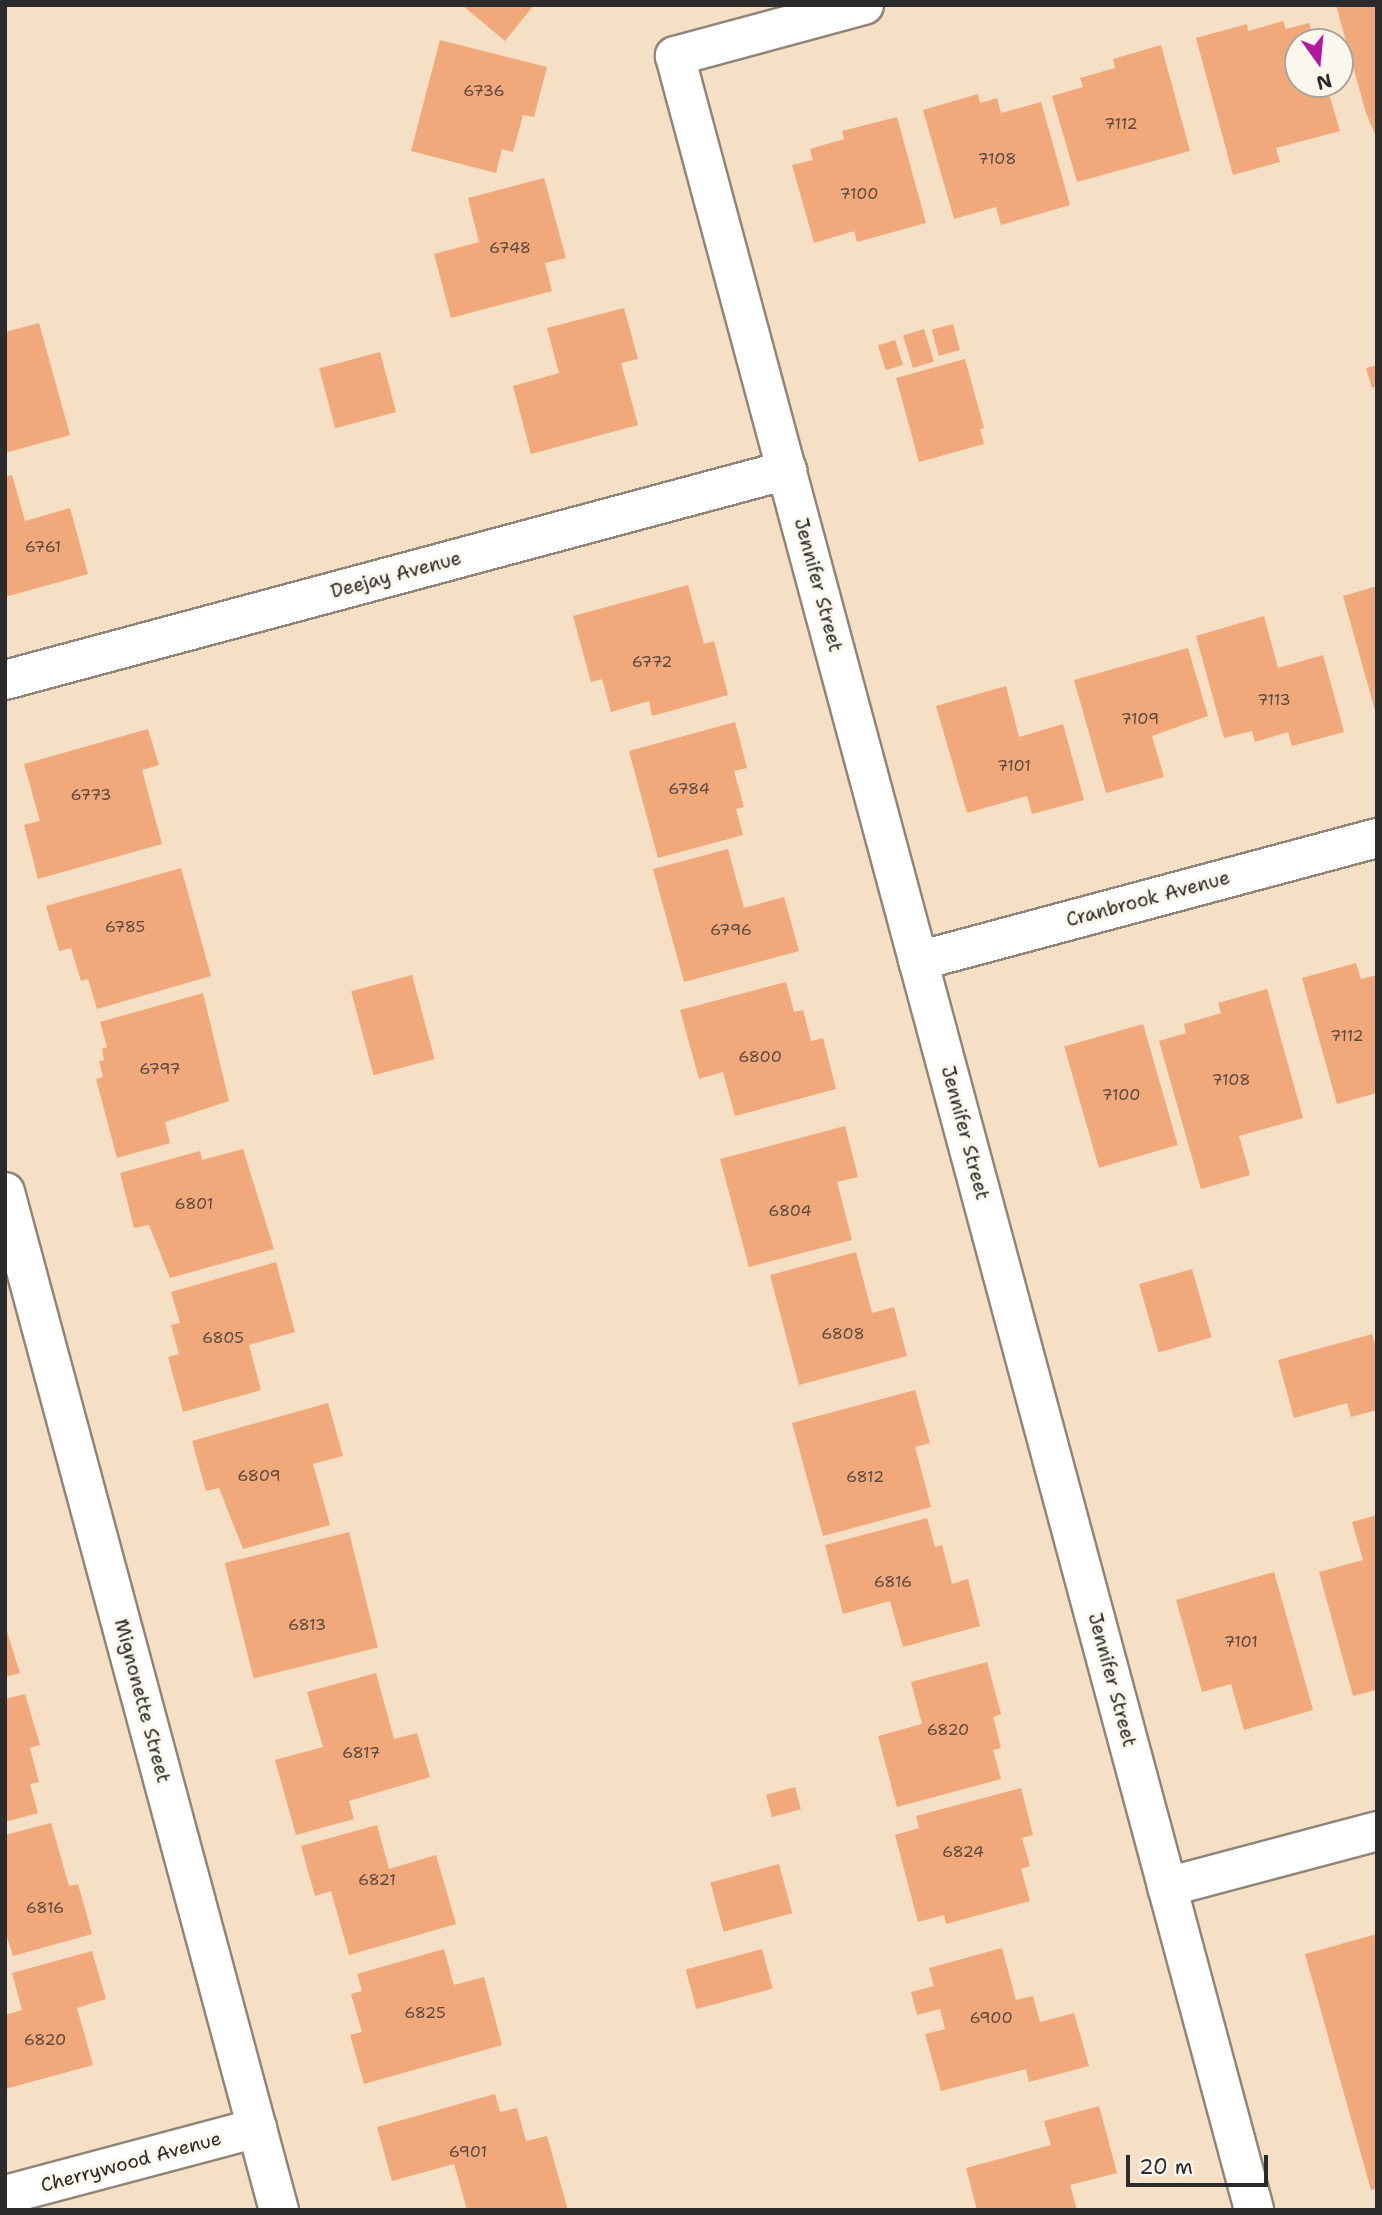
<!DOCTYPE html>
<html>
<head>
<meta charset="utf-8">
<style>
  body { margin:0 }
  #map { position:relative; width:1382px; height:2215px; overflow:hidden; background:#f5dfc5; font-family:"Shantell Sans",sans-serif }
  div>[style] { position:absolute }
  .building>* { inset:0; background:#f1a97c; transform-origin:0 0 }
  .roads { filter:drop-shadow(2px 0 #908578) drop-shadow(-2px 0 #908578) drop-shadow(0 2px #908578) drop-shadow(0 -2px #908578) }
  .street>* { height:38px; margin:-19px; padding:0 19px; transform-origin:19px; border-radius:19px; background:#fff }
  span { translate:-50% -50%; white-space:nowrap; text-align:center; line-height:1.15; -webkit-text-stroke:6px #fbf7ec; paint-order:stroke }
  .number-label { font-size:16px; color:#5c4a3f }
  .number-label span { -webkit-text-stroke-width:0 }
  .street-label { font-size:19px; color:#2b2b2b }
  .frame { position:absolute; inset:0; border:7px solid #2b2b2b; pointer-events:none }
  .north { position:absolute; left:1284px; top:28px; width:70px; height:70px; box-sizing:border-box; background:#fbf7ec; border:2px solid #a8a59f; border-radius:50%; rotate:165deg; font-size:19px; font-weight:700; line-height:28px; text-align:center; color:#2b2b2b }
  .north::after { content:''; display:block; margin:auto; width:24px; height:32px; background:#b5179e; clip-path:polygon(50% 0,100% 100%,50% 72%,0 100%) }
  .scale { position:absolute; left:1126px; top:2155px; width:142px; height:32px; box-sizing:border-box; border:4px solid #2b2b2b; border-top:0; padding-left:9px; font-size:21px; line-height:24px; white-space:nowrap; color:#2b2b2b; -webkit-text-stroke:5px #fbf7ec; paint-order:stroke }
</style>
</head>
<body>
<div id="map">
  <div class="building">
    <div style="clip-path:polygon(462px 5px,534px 5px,505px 41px)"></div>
    <div style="clip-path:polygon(1336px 5px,1377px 5px,1377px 139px,1366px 113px)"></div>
    <div style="clip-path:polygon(1283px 21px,1286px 29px,1309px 23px,1315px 42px,1298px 42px,1298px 84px,1326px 84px,1340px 131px,1276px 148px,1280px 162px,1233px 175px,1196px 38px,1247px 24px,1248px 31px)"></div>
    <div style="clip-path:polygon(440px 40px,547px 67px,534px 117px,523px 115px,513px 152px,502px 149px,496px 173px,411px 151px)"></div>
    <div style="clip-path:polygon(1161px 45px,1190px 151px,1077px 182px,1052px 96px,1083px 87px,1080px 78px,1115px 68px,1113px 59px)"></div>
    <div style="clip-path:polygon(978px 94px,980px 103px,997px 98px,1001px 113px,1041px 102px,1070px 205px,1001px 225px,996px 207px,954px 219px,923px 110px)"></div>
    <div style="clip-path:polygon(897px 117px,926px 223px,857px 242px,854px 231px,814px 243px,792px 165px,813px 160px,810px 149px,844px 139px,842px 131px)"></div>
    <div style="clip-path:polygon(544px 178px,566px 258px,545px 263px,552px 291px,451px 318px,434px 254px,479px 242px,468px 198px)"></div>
    <div style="clip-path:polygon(624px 308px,638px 359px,621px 363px,638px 425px,531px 454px,513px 386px,559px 373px,547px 328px)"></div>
    <div style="clip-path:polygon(39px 323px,70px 435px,5px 453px,5px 332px)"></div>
    <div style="left:953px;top:324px;width:27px;height:22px;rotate:75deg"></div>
    <div style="left:924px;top:329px;width:34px;height:22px;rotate:73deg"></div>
    <div style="left:895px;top:340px;width:26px;height:18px;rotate:72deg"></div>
    <div style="left:380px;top:352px;width:62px;height:63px;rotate:75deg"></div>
    <div style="clip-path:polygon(965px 359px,984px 428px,980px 429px,984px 444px,919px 462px,896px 378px)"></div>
    <div style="clip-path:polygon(1377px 365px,1377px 386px,1372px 388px,1366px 368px)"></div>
    <div style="clip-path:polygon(12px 475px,25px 521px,70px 508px,88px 574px,5px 597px,5px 477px)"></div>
    <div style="clip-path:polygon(688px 585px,704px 644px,714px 641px,728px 695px,652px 716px,649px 701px,611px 712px,602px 679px,591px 682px,573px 616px)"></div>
    <div style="clip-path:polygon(1377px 586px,1377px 714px,1376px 714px,1343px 596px)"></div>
    <div style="clip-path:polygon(1264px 616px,1278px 668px,1323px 655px,1344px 732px,1292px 746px,1288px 732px,1255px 742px,1252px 731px,1224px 738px,1196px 636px)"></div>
    <div style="clip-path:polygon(1188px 648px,1208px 716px,1152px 736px,1164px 777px,1106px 793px,1074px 680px)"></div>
    <div style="clip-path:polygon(1006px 686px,1019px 737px,1063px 724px,1084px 800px,1032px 814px,1027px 796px,967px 813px,936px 706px)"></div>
    <div style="clip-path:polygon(735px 722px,747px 768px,734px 771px,744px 807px,736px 809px,743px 835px,658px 858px,629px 751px)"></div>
    <div style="clip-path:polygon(148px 729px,159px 765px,142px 770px,162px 844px,38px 879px,24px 825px,40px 821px,24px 764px)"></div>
    <div style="clip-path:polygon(728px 849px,744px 908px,784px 897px,799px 951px,684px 982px,653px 869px)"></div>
    <div style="clip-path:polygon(181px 868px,211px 976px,97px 1009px,88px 979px,81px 981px,71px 948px,59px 951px,46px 906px)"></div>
    <div style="clip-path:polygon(1356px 963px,1361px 979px,1377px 975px,1377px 1093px,1337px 1104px,1302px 978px)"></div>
    <div style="left:412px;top:975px;width:87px;height:63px;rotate:75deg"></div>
    <div style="clip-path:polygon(786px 982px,794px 1012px,803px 1010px,811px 1041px,823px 1038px,836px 1089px,735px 1116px,723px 1072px,699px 1079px,680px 1010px)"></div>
    <div style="clip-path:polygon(1267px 989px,1303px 1118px,1239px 1136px,1250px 1175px,1201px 1189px,1159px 1041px,1186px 1033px,1184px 1024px,1221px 1013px,1218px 1003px)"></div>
    <div style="clip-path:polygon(203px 993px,229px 1101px,165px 1122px,170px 1143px,117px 1158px,96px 1079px,103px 1077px,99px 1061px,104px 1060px,102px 1049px,107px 1047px,100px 1022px)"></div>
    <div style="left:1143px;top:1024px;width:126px;height:82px;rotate:74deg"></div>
    <div style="clip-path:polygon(845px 1126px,858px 1177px,837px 1182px,852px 1240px,749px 1267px,720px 1159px)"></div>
    <div style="clip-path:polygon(243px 1149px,274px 1249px,170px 1278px,149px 1225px,134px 1228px,120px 1173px,200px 1151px,202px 1160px)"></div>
    <div style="clip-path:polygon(856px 1252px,872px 1313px,894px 1307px,907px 1356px,799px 1385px,770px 1275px)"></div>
    <div style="clip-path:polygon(276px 1262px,295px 1332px,249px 1345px,261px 1390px,183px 1412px,168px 1357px,179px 1354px,171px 1325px,180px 1323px,171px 1292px)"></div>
    <div style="left:1192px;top:1269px;width:71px;height:55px;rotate:74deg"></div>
    <div style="clip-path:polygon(1372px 1334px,1377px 1351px,1377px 1410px,1351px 1417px,1347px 1403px,1294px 1418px,1278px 1360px)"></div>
    <div style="clip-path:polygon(915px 1390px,930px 1443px,915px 1447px,931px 1507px,823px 1536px,792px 1423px)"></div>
    <div style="clip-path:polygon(328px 1403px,343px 1456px,313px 1464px,330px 1525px,243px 1549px,219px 1488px,206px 1491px,192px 1441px)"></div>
    <div style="clip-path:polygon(1377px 1515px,1377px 1690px,1353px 1696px,1319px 1572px,1363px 1560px,1352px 1522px)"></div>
    <div style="clip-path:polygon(927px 1518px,935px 1547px,942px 1545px,952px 1584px,968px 1579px,980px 1626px,903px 1647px,890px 1601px,843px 1614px,825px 1545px)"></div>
    <div style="left:349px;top:1532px;width:119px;height:128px;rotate:76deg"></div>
    <div style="clip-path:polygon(1274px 1572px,1313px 1710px,1244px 1730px,1231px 1684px,1202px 1692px,1176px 1600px)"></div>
    <div style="clip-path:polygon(5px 1625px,20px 1673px,5px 1677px)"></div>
    <div style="clip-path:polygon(987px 1662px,1001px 1714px,993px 1717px,1001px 1748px,993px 1750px,1001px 1779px,897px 1807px,878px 1736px,922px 1724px,911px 1682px)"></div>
    <div style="clip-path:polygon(376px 1673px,394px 1739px,417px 1733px,430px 1777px,349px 1801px,354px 1819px,296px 1835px,275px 1760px,323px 1747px,307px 1692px)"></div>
    <div style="clip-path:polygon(25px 1694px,40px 1745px,30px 1748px,39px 1782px,30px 1784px,38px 1813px,5px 1822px,5px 1699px)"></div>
    <div style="left:795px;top:1787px;width:23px;height:30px;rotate:75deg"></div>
    <div style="clip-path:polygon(1021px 1788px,1033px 1835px,1022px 1838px,1030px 1866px,1021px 1869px,1030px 1901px,946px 1924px,944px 1915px,918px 1922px,895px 1835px,919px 1828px,916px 1816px)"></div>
    <div style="clip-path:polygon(51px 1823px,69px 1886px,78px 1884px,92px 1934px,13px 1956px,5px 1931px,5px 1835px)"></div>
    <div style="clip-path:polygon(377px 1825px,389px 1869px,436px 1855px,456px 1924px,349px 1955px,331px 1891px,315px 1896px,301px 1846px)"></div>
    <div style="left:779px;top:1864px;width:51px;height:71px;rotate:75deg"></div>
    <div style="clip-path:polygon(1377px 1934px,1377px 2189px,1371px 2190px,1305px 1954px)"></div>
    <div style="clip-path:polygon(1002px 1948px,1016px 2000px,1033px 1996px,1040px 2022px,1074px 2013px,1089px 2066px,1029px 2082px,1026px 2069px,941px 2091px,925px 2034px,945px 2029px,940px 2009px,917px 2015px,911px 1992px,934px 1986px,929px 1968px)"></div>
    <div style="clip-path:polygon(444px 1949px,454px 1985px,484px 1977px,502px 2045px,364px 2084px,350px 2035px,362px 2032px,351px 1994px,362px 1991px,357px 1974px)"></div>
    <div style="left:762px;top:1949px;width:41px;height:79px;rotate:75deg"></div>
    <div style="clip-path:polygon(92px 1951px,106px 1999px,77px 2008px,93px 2065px,5px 2089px,5px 2015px,22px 2010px,12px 1973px)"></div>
    <div style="clip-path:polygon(495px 2094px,500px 2112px,517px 2108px,526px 2141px,547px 2136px,568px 2210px,467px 2210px,454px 2164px,392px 2181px,377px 2127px)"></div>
    <div style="clip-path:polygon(1099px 2106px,1117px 2173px,1070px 2185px,1077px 2210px,977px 2210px,966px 2168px,1051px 2145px,1044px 2121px)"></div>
  </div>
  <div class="roads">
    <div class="street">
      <div style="left:864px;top:5px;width:196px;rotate:164.9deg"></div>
      <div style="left:675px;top:56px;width:2230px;rotate:74.95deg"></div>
      <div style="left:5px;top:680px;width:810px;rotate:-15.03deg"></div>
      <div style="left:918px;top:961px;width:475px;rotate:-15deg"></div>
      <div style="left:5px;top:1192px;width:1054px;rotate:74.94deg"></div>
      <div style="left:1167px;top:1887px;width:217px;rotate:-14.9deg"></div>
      <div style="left:5px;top:2195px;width:261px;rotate:-14.9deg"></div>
    </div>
  </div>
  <div class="number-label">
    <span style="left:484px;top:91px">6736</span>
    <span style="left:1121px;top:124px">7112</span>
    <span style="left:997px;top:159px">7108</span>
    <span style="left:859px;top:194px">7100</span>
    <span style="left:510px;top:248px">6748</span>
    <span style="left:43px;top:547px">6761</span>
    <span style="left:652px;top:662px">6772</span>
    <span style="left:1274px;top:700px">7113</span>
    <span style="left:1140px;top:719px">7109</span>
    <span style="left:1014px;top:766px">7101</span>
    <span style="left:689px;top:789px">6784</span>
    <span style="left:91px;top:795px">6773</span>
    <span style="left:125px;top:927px">6785</span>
    <span style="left:731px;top:930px">6796</span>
    <span style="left:1347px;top:1036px">7112</span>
    <span style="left:760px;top:1057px">6800</span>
    <span style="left:160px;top:1069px">6797</span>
    <span style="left:1231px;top:1080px">7108</span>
    <span style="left:1121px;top:1095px">7100</span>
    <span style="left:194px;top:1204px">6801</span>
    <span style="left:790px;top:1211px">6804</span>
    <span style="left:843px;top:1334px">6808</span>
    <span style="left:223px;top:1338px">6805</span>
    <span style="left:259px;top:1476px">6809</span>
    <span style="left:865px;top:1477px">6812</span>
    <span style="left:893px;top:1582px">6816</span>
    <span style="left:307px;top:1625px">6813</span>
    <span style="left:1241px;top:1642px">7101</span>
    <span style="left:948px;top:1730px">6820</span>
    <span style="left:361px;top:1753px">6817</span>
    <span style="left:963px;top:1852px">6824</span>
    <span style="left:377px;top:1880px">6821</span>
    <span style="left:45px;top:1908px">6816</span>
    <span style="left:425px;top:2013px">6825</span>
    <span style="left:991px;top:2018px">6900</span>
    <span style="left:45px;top:2040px">6820</span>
    <span style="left:468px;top:2152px">6901</span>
  </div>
  <div class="street-label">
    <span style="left:396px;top:575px;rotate:-15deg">Deejay Avenue</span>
    <span style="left:818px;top:585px;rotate:75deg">Jennifer Street</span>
    <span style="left:1148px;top:899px;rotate:-15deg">Cranbrook Avenue</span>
    <span style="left:965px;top:1133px;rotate:75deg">Jennifer Street</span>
    <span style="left:1112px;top:1680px;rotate:75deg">Jennifer Street</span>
    <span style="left:142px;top:1701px;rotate:75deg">Mignonette Street</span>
    <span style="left:131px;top:2162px;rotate:-15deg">Cherrywood Avenue</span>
  </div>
  <div class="frame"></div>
  <div class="north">N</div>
  <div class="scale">20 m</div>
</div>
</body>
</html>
